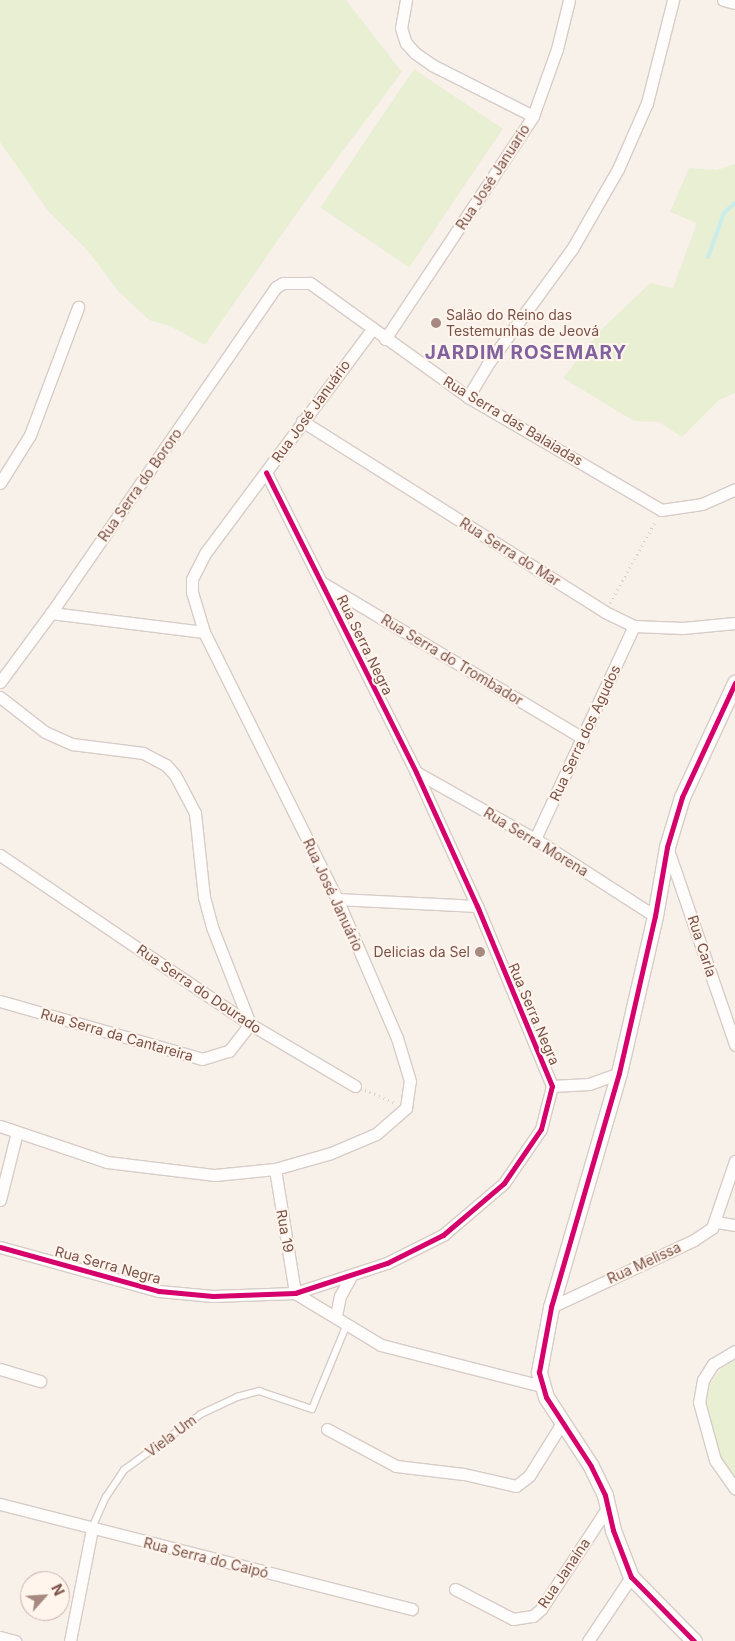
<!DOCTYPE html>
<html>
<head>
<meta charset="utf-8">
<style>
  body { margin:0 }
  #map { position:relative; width:735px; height:1641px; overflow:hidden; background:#f8f1ea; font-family:Inter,sans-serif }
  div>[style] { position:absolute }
  .green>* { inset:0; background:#e8efd3; transform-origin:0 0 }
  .stream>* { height:4px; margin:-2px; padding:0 2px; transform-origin:2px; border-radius:2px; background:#caecea }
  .path>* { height:2.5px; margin-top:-1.25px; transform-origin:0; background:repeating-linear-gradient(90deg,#dcd0cc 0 1px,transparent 0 5px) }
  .roads { filter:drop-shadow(1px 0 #d7ccc7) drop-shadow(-1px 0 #d7ccc7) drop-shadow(0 1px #d7ccc7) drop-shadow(0 -1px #d7ccc7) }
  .service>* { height:5.5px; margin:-2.75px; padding:0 2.75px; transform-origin:2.75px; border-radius:2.75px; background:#fefdfc }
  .minor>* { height:11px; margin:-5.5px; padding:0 5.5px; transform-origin:5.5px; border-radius:5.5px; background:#fefdfc }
  .tertiary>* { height:15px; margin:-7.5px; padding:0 7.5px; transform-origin:7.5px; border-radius:7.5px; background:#fefdfc }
  .cycleway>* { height:5px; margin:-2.5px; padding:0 2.5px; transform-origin:2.5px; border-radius:2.5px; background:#d6006c }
  .dots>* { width:14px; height:14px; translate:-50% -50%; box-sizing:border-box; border:2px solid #fff5ed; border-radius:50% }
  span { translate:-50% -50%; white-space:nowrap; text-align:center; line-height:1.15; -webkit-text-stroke:4px #fff5ed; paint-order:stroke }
  .street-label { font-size:14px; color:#7a5147 }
  .poi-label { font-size:14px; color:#7a5147 }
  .left { translate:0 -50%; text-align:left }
  .right { translate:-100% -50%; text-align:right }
  .district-label { font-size:19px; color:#81629e; font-weight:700; letter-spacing:1px }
  .north { position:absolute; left:20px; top:1571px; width:50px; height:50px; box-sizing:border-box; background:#fff5ed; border:1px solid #cab3ab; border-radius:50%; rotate:64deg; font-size:14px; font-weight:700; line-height:20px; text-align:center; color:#7a5147 }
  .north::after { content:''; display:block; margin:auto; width:18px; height:22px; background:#a68980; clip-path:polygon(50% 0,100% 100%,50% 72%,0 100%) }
</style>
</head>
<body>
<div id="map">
  <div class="green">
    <div style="clip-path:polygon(0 0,346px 0,402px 72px,306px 200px,205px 345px,170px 326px,149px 320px,119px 292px,88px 251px,49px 212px,0 142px)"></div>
    <div style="left:414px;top:69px;width:107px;height:167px;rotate:34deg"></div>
    <div style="clip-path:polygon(735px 164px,735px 393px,719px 400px,682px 437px,659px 422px,634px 421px,563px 378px,601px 330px,650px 283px,673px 288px,697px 223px,670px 212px,689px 168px,717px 170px)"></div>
    <div style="clip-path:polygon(735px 1359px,735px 1482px,718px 1458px,705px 1410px,710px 1384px,721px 1369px)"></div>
  </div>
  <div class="stream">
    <div style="left:708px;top:257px;width:47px;rotate:-70deg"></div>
    <div style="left:724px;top:213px;width:15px;rotate:-42deg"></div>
  </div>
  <div class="path">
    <div style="left:610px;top:603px;width:95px;rotate:-61deg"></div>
    <div style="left:365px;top:1090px;width:33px;rotate:23deg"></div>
  </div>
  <div class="roads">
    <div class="service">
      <div style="left:92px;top:1528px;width:34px;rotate:-66deg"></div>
      <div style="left:106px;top:1497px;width:32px;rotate:-56deg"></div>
      <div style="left:124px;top:1470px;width:95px;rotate:-36deg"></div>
      <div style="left:201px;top:1414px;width:40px;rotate:-25deg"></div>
      <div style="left:237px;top:1397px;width:23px;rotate:-15deg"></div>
      <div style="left:259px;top:1391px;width:56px;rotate:18.8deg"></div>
      <div style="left:312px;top:1409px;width:92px;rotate:-67.6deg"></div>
    </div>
    <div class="minor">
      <div style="left:406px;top:0;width:28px;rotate:100deg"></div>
      <div style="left:401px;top:28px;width:16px;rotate:72deg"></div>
      <div style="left:406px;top:43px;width:13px;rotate:48deg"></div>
      <div style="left:415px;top:53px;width:21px;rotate:35deg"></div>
      <div style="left:432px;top:65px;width:113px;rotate:26.8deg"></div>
      <div style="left:723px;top:0;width:12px;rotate:14deg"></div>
      <div style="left:385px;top:339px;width:268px;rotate:-56.4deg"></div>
      <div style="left:533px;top:116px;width:71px;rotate:-70.3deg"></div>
      <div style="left:557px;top:49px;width:50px;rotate:-76.2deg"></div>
      <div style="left:468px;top:397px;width:37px;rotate:-59deg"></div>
      <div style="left:487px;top:365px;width:144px;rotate:-53.8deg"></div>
      <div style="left:572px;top:249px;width:92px;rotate:-60.1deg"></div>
      <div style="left:618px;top:169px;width:72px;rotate:-66.3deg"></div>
      <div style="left:647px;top:103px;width:106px;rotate:-75.8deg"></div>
      <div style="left:302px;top:421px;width:358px;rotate:32.2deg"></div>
      <div style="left:605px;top:612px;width:32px;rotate:26deg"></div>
      <div style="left:634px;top:626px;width:49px;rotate:2.3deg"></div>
      <div style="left:683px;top:628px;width:52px;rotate:-5.5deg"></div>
      <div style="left:0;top:483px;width:57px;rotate:-58deg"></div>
      <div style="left:30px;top:435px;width:137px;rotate:-69.4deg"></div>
      <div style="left:321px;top:582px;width:305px;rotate:30.8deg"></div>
      <div style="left:51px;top:613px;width:154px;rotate:7.1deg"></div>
      <div style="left:0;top:682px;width:86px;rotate:-53.5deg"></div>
      <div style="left:51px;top:613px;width:396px;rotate:-55.4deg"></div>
      <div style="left:276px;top:287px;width:8px;rotate:-30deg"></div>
      <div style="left:283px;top:283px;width:27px"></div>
      <div style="left:310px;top:283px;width:195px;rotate:35.8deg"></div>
      <div style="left:468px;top:397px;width:224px;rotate:30.3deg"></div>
      <div style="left:661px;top:510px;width:41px;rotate:-8.3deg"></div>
      <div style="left:702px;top:504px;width:36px;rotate:-24deg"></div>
      <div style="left:0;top:697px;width:57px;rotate:37.9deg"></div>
      <div style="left:45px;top:732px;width:30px;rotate:24deg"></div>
      <div style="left:72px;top:744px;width:72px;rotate:7.2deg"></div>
      <div style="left:143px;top:753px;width:26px;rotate:28deg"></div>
      <div style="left:166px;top:765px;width:13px;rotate:48deg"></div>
      <div style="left:175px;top:775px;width:43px;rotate:62.2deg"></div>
      <div style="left:195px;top:813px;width:84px;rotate:83.9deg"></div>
      <div style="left:204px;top:897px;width:31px;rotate:75deg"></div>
      <div style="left:212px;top:927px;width:104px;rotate:68.6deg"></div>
      <div style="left:416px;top:772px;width:137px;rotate:29.4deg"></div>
      <div style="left:535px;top:839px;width:143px;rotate:32.7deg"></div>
      <div style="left:535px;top:839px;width:235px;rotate:-65.1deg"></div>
      <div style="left:667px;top:847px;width:209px;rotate:71deg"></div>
      <div style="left:0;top:855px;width:302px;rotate:34.1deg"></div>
      <div style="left:250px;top:1024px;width:122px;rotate:30.6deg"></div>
      <div style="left:337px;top:899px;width:140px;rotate:2.9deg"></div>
      <div style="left:0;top:1001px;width:210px;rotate:16deg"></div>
      <div style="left:202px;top:1059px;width:28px;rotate:-17deg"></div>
      <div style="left:229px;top:1051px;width:34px;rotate:-52deg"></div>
      <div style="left:552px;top:1086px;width:37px;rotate:-3deg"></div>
      <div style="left:589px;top:1084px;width:32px;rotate:-20deg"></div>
      <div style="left:0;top:1126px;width:113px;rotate:18.6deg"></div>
      <div style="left:107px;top:1162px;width:109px;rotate:6.9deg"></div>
      <div style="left:215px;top:1175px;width:60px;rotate:-5.7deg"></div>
      <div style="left:275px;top:1169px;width:58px;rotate:-15.9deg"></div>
      <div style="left:331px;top:1153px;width:49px;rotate:-22.9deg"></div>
      <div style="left:376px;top:1134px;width:40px;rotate:-41deg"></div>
      <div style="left:406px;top:1108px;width:27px;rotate:-82deg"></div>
      <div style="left:410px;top:1081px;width:45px;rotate:-106.8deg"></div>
      <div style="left:397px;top:1038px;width:151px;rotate:-113.3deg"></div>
      <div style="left:337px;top:899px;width:298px;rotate:-116.5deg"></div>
      <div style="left:204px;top:632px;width:42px;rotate:-106.7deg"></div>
      <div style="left:192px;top:592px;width:13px;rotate:-90deg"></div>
      <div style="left:192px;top:579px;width:30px;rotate:-63deg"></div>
      <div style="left:206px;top:552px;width:279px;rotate:-53.3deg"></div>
      <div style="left:275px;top:1169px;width:126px;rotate:80.8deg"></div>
      <div style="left:0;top:1200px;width:70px;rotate:-76deg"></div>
      <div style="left:716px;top:1222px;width:19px;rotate:9deg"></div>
      <div style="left:0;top:1247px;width:165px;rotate:15.5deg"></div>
      <div style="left:159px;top:1291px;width:54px;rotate:5.3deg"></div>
      <div style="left:213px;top:1296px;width:82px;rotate:-2.1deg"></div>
      <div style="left:295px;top:1293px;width:97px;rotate:-18.1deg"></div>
      <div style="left:387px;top:1263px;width:63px;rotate:-26.6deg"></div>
      <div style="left:443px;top:1235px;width:80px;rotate:-40.4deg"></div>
      <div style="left:504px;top:1183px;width:65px;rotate:-55.6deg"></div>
      <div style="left:541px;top:1129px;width:44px;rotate:-75.7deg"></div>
      <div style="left:552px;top:1086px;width:195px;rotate:-112.6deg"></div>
      <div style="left:477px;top:906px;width:147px;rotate:-114.5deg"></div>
      <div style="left:416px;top:772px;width:335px;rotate:-116.6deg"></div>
      <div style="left:295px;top:1293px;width:100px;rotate:31.2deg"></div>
      <div style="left:381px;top:1345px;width:166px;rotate:14.3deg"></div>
      <div style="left:551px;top:1307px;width:158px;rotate:-25.1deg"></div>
      <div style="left:694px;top:1240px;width:22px;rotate:-34deg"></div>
      <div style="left:712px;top:1228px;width:71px;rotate:-71.1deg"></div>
      <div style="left:336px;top:1316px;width:20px;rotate:-79deg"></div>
      <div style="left:340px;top:1296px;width:21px;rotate:-61deg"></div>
      <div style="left:735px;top:1351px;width:26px;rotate:149deg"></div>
      <div style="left:713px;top:1364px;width:19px;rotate:122deg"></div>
      <div style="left:703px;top:1380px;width:22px;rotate:100deg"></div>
      <div style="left:699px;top:1402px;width:60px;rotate:74.6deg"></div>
      <div style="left:715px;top:1460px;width:35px;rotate:55deg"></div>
      <div style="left:0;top:1369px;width:42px;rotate:16.7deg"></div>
      <div style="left:327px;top:1429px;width:78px;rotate:28.2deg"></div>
      <div style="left:396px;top:1466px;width:68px;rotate:6.7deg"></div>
      <div style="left:464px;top:1474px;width:53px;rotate:13deg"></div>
      <div style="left:516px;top:1486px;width:16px;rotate:-38deg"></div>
      <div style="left:529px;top:1476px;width:62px;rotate:-58.1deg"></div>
      <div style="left:0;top:1504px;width:425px;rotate:14.3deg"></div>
      <div style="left:455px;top:1589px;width:65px;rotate:27.3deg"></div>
      <div style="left:513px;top:1619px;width:20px;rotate:-9deg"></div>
      <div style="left:533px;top:1616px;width:11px;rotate:-41deg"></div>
      <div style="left:541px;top:1609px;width:122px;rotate:-56.7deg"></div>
      <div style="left:0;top:1637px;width:16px;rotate:15deg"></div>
      <div style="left:70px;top:1641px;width:114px;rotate:-78.9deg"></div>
      <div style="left:588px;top:1641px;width:77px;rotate:-56.1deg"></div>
    </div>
    <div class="tertiary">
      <div style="left:694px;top:1641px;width:90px;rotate:-134.5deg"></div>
      <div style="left:631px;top:1577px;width:50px;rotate:-111deg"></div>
      <div style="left:613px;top:1530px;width:36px;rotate:-103deg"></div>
      <div style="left:605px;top:1495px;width:32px;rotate:-116deg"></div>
      <div style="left:591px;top:1466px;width:82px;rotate:-123.1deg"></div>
      <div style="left:546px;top:1397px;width:26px;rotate:-106deg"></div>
      <div style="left:539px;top:1372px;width:66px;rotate:-79.5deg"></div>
      <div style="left:551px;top:1307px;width:244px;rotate:-73.8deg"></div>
      <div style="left:619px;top:1073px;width:161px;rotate:-77.1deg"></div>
      <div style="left:655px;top:916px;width:70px;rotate:-80.1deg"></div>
      <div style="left:667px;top:847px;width:52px;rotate:-73.3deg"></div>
      <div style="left:682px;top:797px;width:126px;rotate:-65.1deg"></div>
    </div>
  </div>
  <div class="cycleway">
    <div style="left:0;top:1247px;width:165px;rotate:15.5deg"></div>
    <div style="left:159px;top:1291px;width:54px;rotate:5.3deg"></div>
    <div style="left:213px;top:1296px;width:82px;rotate:-2.1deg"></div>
    <div style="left:295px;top:1293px;width:97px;rotate:-18.1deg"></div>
    <div style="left:387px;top:1263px;width:63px;rotate:-26.6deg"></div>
    <div style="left:443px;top:1235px;width:80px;rotate:-40.4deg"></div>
    <div style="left:504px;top:1183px;width:65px;rotate:-55.6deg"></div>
    <div style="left:541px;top:1129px;width:44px;rotate:-75.7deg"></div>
    <div style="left:552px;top:1086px;width:195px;rotate:-112.6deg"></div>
    <div style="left:477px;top:906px;width:147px;rotate:-114.5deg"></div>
    <div style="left:416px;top:772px;width:335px;rotate:-116.6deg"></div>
    <div style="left:694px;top:1641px;width:90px;rotate:-134.5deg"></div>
    <div style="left:631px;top:1577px;width:50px;rotate:-111deg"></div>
    <div style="left:613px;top:1530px;width:36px;rotate:-103deg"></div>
    <div style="left:605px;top:1495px;width:32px;rotate:-116deg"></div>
    <div style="left:591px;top:1466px;width:82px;rotate:-123.1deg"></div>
    <div style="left:546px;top:1397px;width:26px;rotate:-106deg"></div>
    <div style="left:539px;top:1372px;width:66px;rotate:-79.5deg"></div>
    <div style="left:551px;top:1307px;width:244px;rotate:-73.8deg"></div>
    <div style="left:619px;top:1073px;width:161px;rotate:-77.1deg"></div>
    <div style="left:655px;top:916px;width:70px;rotate:-80.1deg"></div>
    <div style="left:667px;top:847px;width:52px;rotate:-73.3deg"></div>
    <div style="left:682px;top:797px;width:126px;rotate:-65.1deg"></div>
  </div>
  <div class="dots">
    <div style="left:436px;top:323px;background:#a68980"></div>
    <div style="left:480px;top:952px;background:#a68980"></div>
  </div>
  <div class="street-label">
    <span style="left:493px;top:177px;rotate:-57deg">Rua José Januario</span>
    <span style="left:311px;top:411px;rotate:-54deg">Rua José Januário</span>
    <span style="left:513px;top:421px;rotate:31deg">Rua Serra das Balaiadas</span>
    <span style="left:140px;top:485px;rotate:-55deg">Rua Serra do Bororo</span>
    <span style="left:510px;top:552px;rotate:32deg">Rua Serra do Mar</span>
    <span style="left:365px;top:645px;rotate:64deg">Rua Serra Negra</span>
    <span style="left:452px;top:660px;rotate:31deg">Rua Serra do Trombador</span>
    <span style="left:585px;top:733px;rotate:-65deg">Rua Serra dos Agudos</span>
    <span style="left:536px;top:842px;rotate:31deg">Rua Serra Morena</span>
    <span style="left:333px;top:895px;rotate:65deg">Rua José Januário</span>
    <span style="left:702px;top:946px;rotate:72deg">Rua Carla</span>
    <span style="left:199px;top:989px;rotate:34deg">Rua Serra do Dourado</span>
    <span style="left:534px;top:1014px;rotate:67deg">Rua Serra Negra</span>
    <span style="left:117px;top:1035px;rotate:16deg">Rua Serra da Cantareira</span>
    <span style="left:285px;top:1231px;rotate:80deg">Rua 19</span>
    <span style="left:644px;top:1263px;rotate:-25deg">Rua Melissa</span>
    <span style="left:108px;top:1265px;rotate:15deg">Rua Serra Negra</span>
    <span style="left:171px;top:1436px;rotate:-37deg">Viela Um</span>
    <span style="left:206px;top:1558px;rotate:14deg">Rua Serra do Caipó</span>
    <span style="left:564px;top:1573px;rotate:-56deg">Rua Janaína</span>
  </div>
  <div class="poi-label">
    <span class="left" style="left:446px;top:323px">Salão do Reino das<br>Testemunhas de Jeová</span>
    <span class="right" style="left:470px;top:952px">Delicias da Sel</span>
  </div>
  <div class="district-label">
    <span style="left:526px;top:353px">JARDIM ROSEMARY</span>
  </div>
  <div class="north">N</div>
</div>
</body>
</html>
